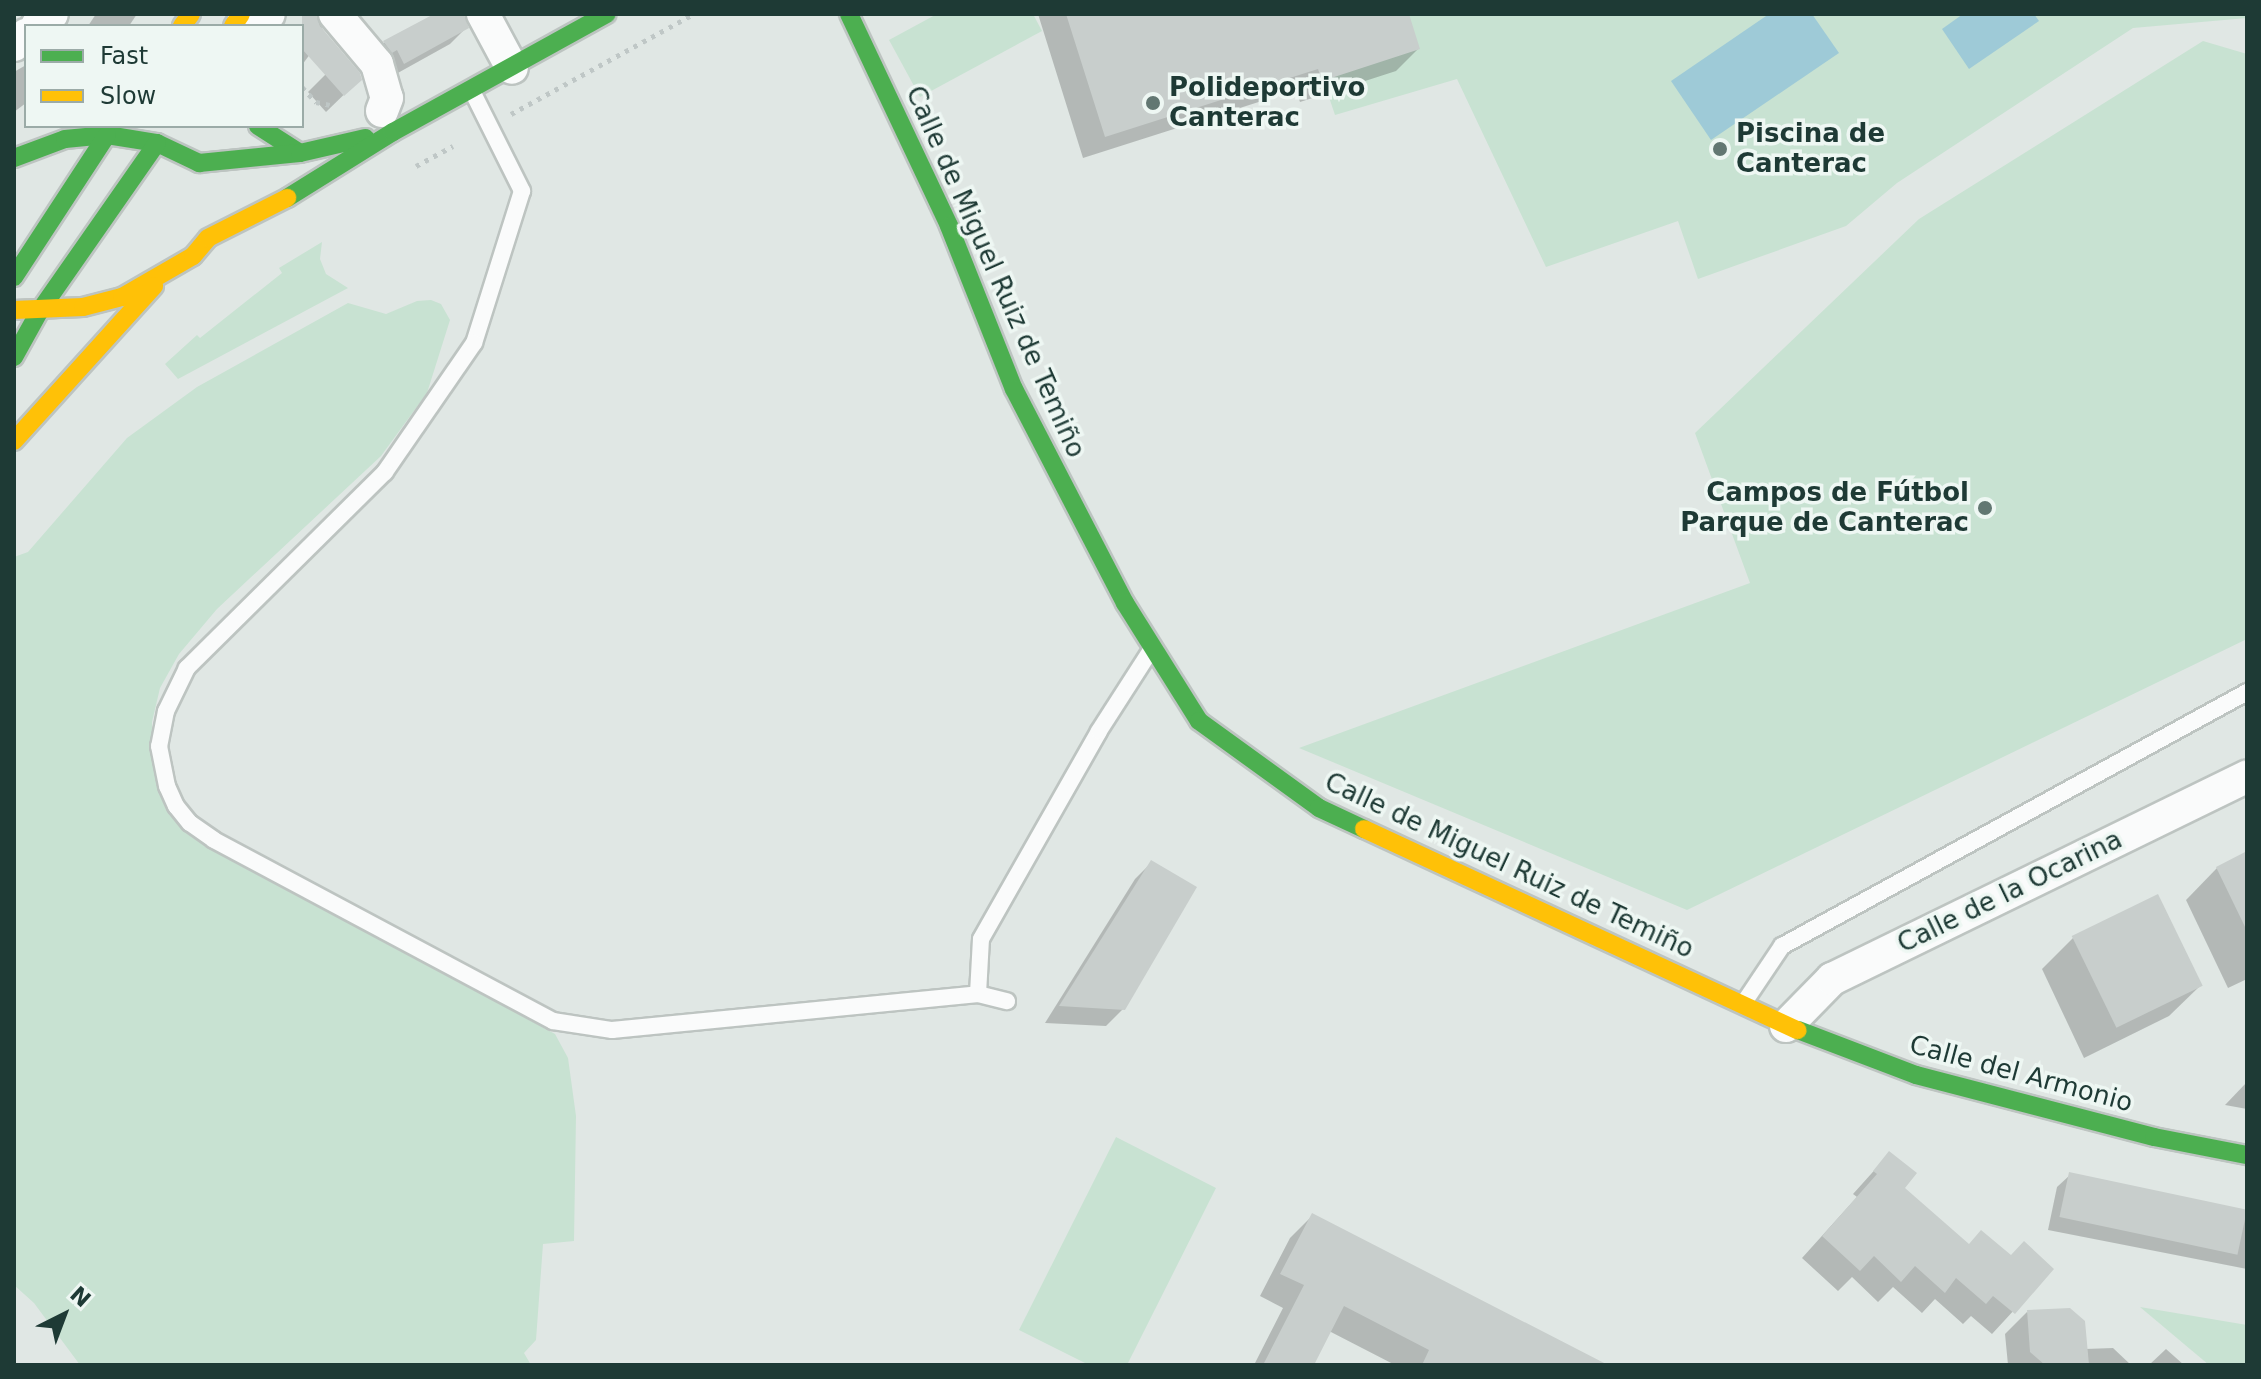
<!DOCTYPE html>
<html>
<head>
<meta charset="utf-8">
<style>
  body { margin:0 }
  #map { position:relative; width:2261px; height:1379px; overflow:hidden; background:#e0e7e4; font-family:"DejaVu Sans",sans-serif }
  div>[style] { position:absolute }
  .green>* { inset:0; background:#c8e2d2 }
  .water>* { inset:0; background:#9ecad7 }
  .shadow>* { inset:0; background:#0003 }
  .building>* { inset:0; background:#c8cecc; transform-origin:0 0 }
  .path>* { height:5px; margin-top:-2.5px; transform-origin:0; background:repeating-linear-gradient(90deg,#bfc7c6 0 4px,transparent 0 10px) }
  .roads { filter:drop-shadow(2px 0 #bdc4c1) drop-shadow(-2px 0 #bdc4c1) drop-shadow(0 2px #bdc4c1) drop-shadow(0 -2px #bdc4c1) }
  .lane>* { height:16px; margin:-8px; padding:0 8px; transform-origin:8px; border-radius:8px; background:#fafbfb }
  .street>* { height:32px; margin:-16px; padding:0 16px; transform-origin:16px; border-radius:16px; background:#fafbfb }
  .fast>* { height:18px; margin:-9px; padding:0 9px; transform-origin:9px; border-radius:9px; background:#4caf50 }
  .slow>* { height:18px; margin:-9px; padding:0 9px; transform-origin:9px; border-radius:9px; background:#ffc107 }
  .dots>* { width:22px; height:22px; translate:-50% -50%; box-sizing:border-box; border:4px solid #eef7f3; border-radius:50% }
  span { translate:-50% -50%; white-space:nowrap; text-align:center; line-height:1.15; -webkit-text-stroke:7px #eef7f3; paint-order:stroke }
  .poi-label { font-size:26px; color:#1e3a35; font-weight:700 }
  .left { translate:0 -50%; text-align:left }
  .right { translate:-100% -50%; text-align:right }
  .street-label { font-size:26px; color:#1e3a35 }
  .frame { position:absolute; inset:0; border:16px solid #1e3a35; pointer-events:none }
  .legend { position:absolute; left:24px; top:24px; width:280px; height:104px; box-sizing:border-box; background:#eef7f3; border:2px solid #9baba7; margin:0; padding:10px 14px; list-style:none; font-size:24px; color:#1e3a35 }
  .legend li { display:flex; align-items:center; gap:16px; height:40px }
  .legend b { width:40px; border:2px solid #9baba7 }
  .north { position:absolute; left:24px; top:1275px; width:80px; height:80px; -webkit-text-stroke:6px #eef7f3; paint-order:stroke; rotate:42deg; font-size:22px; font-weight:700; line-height:32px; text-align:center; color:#1e3a35 }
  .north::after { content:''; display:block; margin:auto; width:28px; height:36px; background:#1e3a35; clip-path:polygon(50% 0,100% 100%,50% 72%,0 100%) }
</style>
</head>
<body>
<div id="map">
  <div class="green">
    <div style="clip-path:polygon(937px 14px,1033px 14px,1042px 31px,920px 97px,889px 40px)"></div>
    <div style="clip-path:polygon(1301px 14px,2247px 14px,2247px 18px,2133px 28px,1897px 183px,1846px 226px,1698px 279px,1678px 221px,1546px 267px,1457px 79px,1335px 115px)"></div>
    <div style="clip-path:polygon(2203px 41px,2247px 54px,2247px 639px,1687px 910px,1299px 748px,1750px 583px,1695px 433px,1919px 219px)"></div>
    <div style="clip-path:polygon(322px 242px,320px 259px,326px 274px,348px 288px,178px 379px,165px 364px,197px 335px,200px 338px,282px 273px,279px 268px)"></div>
    <div style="clip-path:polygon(431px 300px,441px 304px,450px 320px,427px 393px,381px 456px,217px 609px,179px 654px,160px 688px,152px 722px,153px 759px,168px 807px,182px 826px,207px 843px,555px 1034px,568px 1058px,576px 1116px,574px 1241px,543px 1244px,536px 1340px,524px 1353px,531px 1365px,80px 1365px,34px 1303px,14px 1285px,14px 557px,28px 552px,127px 438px,197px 387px,348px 303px,386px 314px,417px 301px)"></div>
    <div style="clip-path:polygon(1116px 1137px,1216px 1188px,1127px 1365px,1089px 1365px,1019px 1330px)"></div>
    <div style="clip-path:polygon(2140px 1307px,2247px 1325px,2247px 1365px,2209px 1365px)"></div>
  </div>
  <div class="water">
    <div style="clip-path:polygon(1769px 14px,1812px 14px,1839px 53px,1711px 140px,1671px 81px)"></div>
    <div style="clip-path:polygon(1963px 14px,2034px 14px,2039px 21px,1969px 69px,1942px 29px)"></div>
  </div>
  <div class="shadow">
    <div style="clip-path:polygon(96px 14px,137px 14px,129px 26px,88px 26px)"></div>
    <div style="clip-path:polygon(315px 14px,325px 34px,302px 65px,302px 26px)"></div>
    <div style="clip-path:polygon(437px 14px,462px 14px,467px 27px,450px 44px,387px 79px,368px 60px,384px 43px)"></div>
    <div style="clip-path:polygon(1038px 14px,1407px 14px,1418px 49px,1396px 71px,1300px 102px,1296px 90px,1083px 158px)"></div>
    <div style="clip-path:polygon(348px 63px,359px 80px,326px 112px,308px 92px,325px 75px)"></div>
    <div style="clip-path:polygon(26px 65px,26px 103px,14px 112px,14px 72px)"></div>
    <div style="clip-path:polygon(2247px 854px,2247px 979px,2228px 988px,2186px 900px,2217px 868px)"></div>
    <div style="clip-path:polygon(1152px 862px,1123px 1009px,1106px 1026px,1045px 1023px,1135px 879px)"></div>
    <div style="clip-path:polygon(2073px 938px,2201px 985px,2169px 1016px,2084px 1058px,2042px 969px)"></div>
    <div style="clip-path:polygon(2247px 1082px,2247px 1109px,2225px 1105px)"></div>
    <div style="clip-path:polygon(1889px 1154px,1902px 1188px,1968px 1246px,2052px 1269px,1992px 1334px,1971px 1316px,1963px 1324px,1935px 1299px,1922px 1313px,1893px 1287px,1878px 1302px,1852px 1277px,1838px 1291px,1802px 1258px,1857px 1197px,1853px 1194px)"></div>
    <div style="clip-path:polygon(2070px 1175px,2247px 1211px,2247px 1269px,2048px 1230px,2057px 1187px)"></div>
    <div style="clip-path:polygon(1312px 1216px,1604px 1365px,1395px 1365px,1329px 1331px,1312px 1365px,1254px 1365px,1283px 1308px,1260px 1296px,1290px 1238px)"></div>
    <div style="clip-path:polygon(2027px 1312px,2085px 1349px,2113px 1348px,2131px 1365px,2008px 1365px,2005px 1334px)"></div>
    <div style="clip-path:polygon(2166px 1349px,2184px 1365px,2149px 1365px)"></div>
  </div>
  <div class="building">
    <div style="clip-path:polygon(302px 14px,316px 14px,320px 26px,360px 73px,362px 80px,344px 96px,302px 49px)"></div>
    <div style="clip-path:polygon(434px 14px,464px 14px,469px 28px,404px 64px,397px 50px,392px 53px,383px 41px)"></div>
    <div style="clip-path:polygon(1066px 14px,1409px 14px,1420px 49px,1322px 81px,1318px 69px,1105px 137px)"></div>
    <div style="clip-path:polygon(2247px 851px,2247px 931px,2216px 867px)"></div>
    <div style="clip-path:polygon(1151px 860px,1197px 887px,1125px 1010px,1059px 1006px)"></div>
    <div style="left:2158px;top:894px;width:102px;height:96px;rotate:64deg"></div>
    <div style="clip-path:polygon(1889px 1151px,1917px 1173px,1905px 1188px,1969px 1244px,1981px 1230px,2011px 1255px,2024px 1241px,2054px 1269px,2015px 1314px,1993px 1296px,1986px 1304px,1956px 1278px,1945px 1293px,1915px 1266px,1901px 1282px,1874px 1256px,1860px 1271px,1822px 1236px,1877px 1174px,1873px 1171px)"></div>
    <div style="left:2069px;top:1172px;width:182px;height:46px;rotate:12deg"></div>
    <div style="clip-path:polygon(1312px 1213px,1608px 1365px,1422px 1365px,1429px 1350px,1344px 1306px,1314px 1365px,1263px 1365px,1304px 1285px,1280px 1274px)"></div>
    <div style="clip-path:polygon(2070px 1308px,2085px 1321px,2089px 1365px,2045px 1365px,2030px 1352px,2027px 1310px)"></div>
  </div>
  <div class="path">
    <div style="left:302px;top:87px;width:21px;rotate:47deg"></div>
    <div style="left:316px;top:102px;width:14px;rotate:12deg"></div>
    <div style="left:511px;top:114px;width:209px;rotate:-28.7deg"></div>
    <div style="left:416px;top:166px;width:42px;rotate:-28.4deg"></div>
  </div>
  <div class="roads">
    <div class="lane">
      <div style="left:472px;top:91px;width:112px;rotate:63.4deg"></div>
      <div style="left:522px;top:191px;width:159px;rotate:107.5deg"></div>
      <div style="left:474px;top:343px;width:157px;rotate:124.6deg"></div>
      <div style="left:385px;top:472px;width:279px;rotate:135.3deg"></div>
      <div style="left:187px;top:668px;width:48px;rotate:116deg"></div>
      <div style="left:166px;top:711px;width:36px;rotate:101deg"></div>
      <div style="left:159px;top:746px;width:41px;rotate:78.7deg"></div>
      <div style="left:167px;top:786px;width:22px;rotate:66deg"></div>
      <div style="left:176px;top:806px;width:22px;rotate:51deg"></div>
      <div style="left:190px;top:823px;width:29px;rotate:35deg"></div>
      <div style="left:214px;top:840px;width:384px;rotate:28.1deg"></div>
      <div style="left:553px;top:1021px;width:60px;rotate:8.7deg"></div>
      <div style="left:612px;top:1030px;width:368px;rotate:-5.6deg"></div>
      <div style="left:978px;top:994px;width:30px;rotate:14deg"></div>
      <div style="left:978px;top:994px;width:55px;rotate:-86.9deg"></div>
      <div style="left:981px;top:939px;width:239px;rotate:-60.4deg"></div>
      <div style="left:1099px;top:731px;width:96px;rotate:-57.3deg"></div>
      <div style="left:1743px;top:1004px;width:70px;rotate:-56.1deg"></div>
      <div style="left:1782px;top:946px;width:530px;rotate:-28.64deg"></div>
    </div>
    <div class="street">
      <div style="left:244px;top:14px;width:14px;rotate:34deg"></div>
      <div style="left:256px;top:22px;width:15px;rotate:-32deg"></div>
      <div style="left:335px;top:14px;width:65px;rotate:50deg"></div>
      <div style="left:377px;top:64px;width:35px;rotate:74deg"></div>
      <div style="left:387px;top:98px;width:14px;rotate:111deg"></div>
      <div style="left:483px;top:14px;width:61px;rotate:61.8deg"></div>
      <div style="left:37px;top:26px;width:19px;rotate:-39deg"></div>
      <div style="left:14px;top:45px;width:16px;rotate:-40deg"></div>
      <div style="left:1786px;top:1026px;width:66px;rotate:-45.6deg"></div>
      <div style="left:1832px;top:979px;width:462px;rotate:-26deg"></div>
    </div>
    <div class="fast">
      <div style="left:849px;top:14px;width:234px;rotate:64.7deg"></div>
      <div style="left:949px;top:226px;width:175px;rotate:68.3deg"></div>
      <div style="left:1014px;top:389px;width:241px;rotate:62.6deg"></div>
      <div style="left:1125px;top:603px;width:139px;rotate:57.9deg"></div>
      <div style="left:1199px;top:721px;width:148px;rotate:35.9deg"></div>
      <div style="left:1319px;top:808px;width:50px;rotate:25deg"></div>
      <div style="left:258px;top:126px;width:50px;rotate:32.7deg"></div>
      <div style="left:14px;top:158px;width:54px;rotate:-20.4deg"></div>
      <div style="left:65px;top:139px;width:42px;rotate:-5.4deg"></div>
      <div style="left:107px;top:135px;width:51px;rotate:9.1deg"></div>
      <div style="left:157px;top:143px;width:47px;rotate:25.5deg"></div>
      <div style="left:199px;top:163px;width:101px;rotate:-5.7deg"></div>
      <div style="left:300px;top:153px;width:67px;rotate:-13deg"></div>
      <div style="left:287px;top:198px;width:125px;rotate:-31.9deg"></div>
      <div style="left:393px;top:132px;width:244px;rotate:-28.9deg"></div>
      <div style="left:14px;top:277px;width:170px;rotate:-56.8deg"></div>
      <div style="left:14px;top:357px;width:51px;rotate:-60.9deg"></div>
      <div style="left:39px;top:312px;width:206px;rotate:-55.1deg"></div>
      <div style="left:1798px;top:1030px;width:126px;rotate:20.9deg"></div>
      <div style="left:1916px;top:1075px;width:246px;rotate:14.6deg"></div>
      <div style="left:2154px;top:1137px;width:95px;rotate:11deg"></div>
    </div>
    <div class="slow">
      <div style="left:182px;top:26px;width:15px;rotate:-53deg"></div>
      <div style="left:233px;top:26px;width:14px;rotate:-56deg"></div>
      <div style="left:14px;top:310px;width:69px;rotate:-2.5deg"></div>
      <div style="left:83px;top:307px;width:40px;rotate:-14.4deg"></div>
      <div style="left:122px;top:297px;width:82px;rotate:-30deg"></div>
      <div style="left:193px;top:256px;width:23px;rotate:-50deg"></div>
      <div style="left:208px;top:238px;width:89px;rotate:-26.9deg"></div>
      <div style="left:14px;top:441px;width:209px;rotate:-47.9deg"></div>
      <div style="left:1364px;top:829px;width:478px;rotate:24.9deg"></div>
    </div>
  </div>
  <div class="dots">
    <div style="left:1153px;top:103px;background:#627772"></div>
    <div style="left:1720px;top:149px;background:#627772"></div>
    <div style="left:1985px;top:508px;background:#627772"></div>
  </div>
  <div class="poi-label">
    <span class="left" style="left:1169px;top:103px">Polideportivo<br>Canterac</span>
    <span class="left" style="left:1736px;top:149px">Piscina de<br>Canterac</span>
    <span class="right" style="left:1969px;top:508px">Campos de Fútbol<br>Parque de Canterac</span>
  </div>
  <div class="street-label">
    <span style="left:995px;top:272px;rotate:66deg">Calle de Miguel Ruiz de Temiño</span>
    <span style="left:1509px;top:866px;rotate:25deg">Calle de Miguel Ruiz de Temiño</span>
    <span style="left:2010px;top:892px;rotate:-26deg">Calle de la Ocarina</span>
    <span style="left:2021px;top:1074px;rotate:15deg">Calle del Armonio</span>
  </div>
  <div class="frame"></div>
  <ul class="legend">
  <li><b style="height:10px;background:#4caf50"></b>Fast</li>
  <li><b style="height:10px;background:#ffc107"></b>Slow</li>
  </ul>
  <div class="north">N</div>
</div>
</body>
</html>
